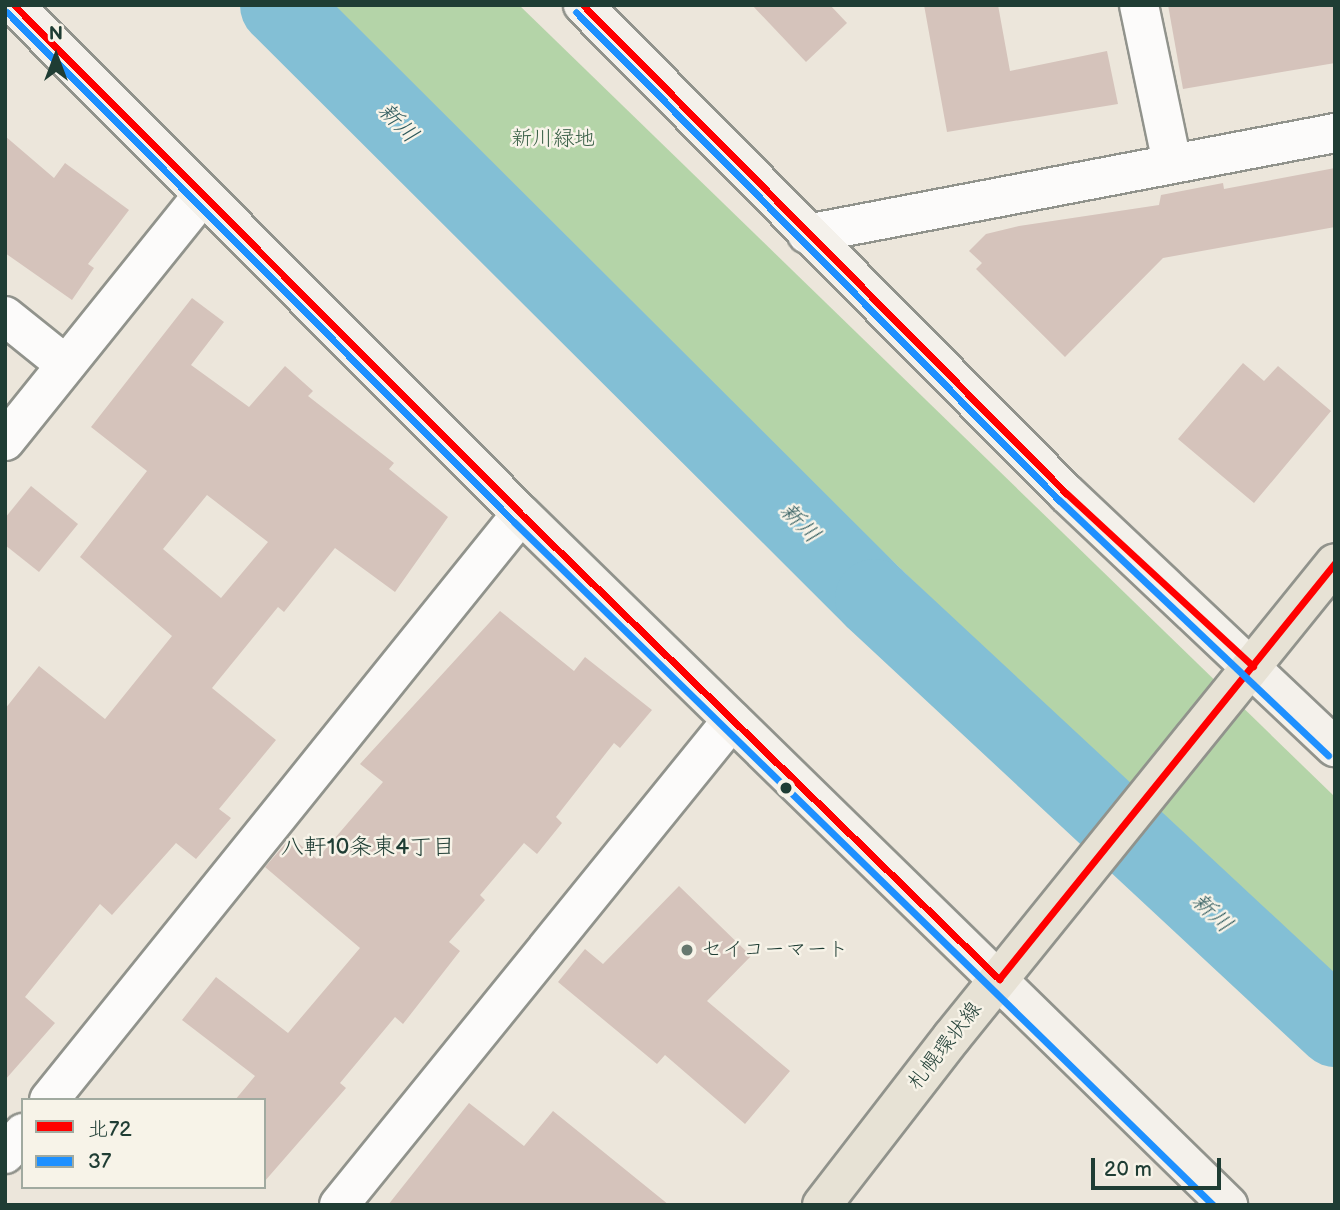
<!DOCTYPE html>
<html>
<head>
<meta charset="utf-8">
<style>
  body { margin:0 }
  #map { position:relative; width:1340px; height:1210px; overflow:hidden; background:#ece6db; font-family:"Balsamiq Sans","Klee One",sans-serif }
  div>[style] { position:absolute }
  .green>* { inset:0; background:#b4d4a8 }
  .river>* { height:79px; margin:-39.5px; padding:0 39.5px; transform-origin:39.5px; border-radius:39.5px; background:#83bfd5 }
  .building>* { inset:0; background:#d5c3bb }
  .roads { filter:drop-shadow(2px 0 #91938c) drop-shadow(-2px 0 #91938c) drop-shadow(0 2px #91938c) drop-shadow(0 -2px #91938c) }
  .street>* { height:38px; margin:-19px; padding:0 19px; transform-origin:19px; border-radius:19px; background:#fcfbfa }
  .secondary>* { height:38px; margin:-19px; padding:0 19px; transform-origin:19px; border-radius:19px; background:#f4f1eb }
  .primary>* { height:38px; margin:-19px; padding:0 19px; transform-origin:19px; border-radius:19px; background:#e7e2d5 }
  .bus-1>* { height:7px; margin:-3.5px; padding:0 3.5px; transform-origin:3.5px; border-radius:3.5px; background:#f00 }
  .bus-2>* { height:7px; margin:-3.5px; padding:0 3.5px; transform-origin:3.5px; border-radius:3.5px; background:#1e90ff }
  .dots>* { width:19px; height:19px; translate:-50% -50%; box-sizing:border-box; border:4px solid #f7f3e8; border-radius:50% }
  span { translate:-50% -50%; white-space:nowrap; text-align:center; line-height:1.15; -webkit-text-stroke:5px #f7f3e8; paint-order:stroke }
  .park-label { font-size:21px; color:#395f46 }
  .poi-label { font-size:21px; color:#1f3d34 }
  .left { translate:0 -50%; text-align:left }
  .street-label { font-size:21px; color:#1f3d34 }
  .water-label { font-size:23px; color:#2d595c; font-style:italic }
  .neighbourhood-label { font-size:23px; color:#1f3d34 }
  .frame { position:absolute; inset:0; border:7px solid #1f3d34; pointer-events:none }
  .legend { position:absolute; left:21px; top:1098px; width:245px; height:91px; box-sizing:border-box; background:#f7f3e8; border:2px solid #a1aaa0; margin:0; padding:9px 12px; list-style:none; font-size:21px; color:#1f3d34 }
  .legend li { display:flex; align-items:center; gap:14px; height:35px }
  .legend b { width:35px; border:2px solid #a1aaa0 }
  .north { position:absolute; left:21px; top:21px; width:70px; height:70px; -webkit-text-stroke:5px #f7f3e8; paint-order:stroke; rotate:0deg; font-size:19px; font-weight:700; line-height:28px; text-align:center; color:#1f3d34 }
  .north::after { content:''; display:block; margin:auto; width:24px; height:32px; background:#1f3d34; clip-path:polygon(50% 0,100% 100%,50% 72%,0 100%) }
  .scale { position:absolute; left:1091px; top:1158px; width:130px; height:32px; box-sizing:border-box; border:4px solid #1f3d34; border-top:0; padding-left:9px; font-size:21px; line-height:24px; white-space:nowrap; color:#1f3d34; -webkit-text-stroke:5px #f7f3e8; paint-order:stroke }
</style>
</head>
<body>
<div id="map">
  <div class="green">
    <div style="clip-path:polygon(315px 5px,519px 5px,1335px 797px,1335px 987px)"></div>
  </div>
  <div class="river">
    <div style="left:279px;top:5px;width:840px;rotate:44.9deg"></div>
    <div style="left:874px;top:598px;width:630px;rotate:42.94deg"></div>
  </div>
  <div class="building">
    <div style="clip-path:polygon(752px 5px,830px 5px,847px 23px,806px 62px)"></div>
    <div style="clip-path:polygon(924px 5px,998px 5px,1010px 71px,1107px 51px,1118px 104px,947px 132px)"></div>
    <div style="clip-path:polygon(1168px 5px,1335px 5px,1335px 63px,1183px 89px)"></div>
    <div style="clip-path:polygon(5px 136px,54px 178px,65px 163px,129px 210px,88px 264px,94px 268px,72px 300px,5px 253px)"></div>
    <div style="clip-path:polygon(1335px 168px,1335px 227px,1163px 258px,1065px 357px,976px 269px,982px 263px,969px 251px,986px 234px,1019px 226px,1159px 205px,1161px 195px,1223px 183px,1224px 189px)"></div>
    <div style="clip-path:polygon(evenodd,192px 298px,224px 322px,191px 365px,249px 407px,285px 366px,313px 391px,308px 396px,394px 463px,389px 469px,448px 517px,395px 592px,335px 548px,284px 612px,278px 607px,212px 688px,276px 740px,219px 809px,231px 818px,196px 859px,176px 843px,112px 915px,100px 904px,25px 997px,55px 1023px,5px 1080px,5px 709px,39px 666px,105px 719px,172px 636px,80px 557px,147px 471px,91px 427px,192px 298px,207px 495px,268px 542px,221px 598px,163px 549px,207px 495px)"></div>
    <div style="clip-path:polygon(1243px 363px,1264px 381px,1278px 366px,1331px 411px,1254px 503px,1178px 439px)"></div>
    <div style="clip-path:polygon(31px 486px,78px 524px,39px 572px,5px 545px,5px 518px)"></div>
    <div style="clip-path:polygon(500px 611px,574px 671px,585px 657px,652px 710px,620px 748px,614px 743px,556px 817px,562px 823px,537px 854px,524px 843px,480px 895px,485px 900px,449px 942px,460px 951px,403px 1024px,395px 1017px,340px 1083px,346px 1088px,264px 1182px,264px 1100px,235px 1100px,255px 1076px,182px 1020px,216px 977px,288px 1033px,360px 948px,265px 867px,291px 837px,317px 859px,383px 782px,360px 764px)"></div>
    <div style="clip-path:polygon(679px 886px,751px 956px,707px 1001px,790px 1071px,745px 1124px,665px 1055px,657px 1064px,558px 982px,585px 949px,603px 964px)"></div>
    <div style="clip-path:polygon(469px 1103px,524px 1146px,553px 1111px,669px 1205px,388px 1205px)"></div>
  </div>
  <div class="roads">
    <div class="street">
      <div style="left:1139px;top:5px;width:161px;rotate:78.2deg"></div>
      <div style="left:807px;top:234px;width:538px;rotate:-10.83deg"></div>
      <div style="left:5px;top:316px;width:78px;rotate:38.8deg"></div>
      <div style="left:5px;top:441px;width:316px;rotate:-51.2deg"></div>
      <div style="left:49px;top:1100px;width:752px;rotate:-51.15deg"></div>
      <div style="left:5px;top:1154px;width:28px;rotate:-49deg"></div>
      <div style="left:339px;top:1205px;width:624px;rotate:-50.98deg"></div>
    </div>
    <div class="secondary">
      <div style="left:14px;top:5px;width:718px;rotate:45.11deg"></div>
      <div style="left:521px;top:514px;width:989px;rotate:44.34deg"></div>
      <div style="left:583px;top:5px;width:687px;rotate:45.3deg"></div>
      <div style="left:1066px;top:493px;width:370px;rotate:43.4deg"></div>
    </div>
    <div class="primary">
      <div style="left:822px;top:1205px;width:212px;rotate:-52.3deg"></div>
      <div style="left:952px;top:1037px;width:609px;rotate:-51.06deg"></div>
    </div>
  </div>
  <div class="bus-1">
    <div style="left:14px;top:5px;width:718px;rotate:45.11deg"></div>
    <div style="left:521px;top:514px;width:667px;rotate:44.21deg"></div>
    <div style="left:583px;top:5px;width:687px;rotate:45.3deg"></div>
    <div style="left:1066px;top:493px;width:255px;rotate:42.8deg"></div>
    <div style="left:999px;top:979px;width:535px;rotate:-51.07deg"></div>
  </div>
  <div class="bus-2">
    <div style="left:7px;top:12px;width:719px;rotate:45.17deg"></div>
    <div style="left:514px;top:522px;width:977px;rotate:44.34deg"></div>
    <div style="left:576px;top:12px;width:687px;rotate:45.3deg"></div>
    <div style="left:1059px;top:500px;width:371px;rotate:43.5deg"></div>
  </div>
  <div class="dots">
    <div style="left:786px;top:788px;background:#1f3d34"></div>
    <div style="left:687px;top:950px;background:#67786e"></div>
  </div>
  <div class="park-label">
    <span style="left:553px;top:139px">新川緑地</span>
  </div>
  <div class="poi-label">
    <span class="left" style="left:701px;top:950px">セイコーマート</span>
  </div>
  <div class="street-label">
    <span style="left:945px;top:1046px;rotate:-52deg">札幌環状線</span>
  </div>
  <div class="water-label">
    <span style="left:398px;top:123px;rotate:45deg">新川</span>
    <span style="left:800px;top:523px;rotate:45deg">新川</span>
    <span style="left:1212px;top:913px;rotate:43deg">新川</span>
  </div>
  <div class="neighbourhood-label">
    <span style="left:368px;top:847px">八軒10条東4丁目</span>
  </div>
  <div class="frame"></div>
  <ul class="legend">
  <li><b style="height:9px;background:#f00"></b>北72</li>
  <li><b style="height:9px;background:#1e90ff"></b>37</li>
  </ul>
  <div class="north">N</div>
  <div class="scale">20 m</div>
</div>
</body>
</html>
